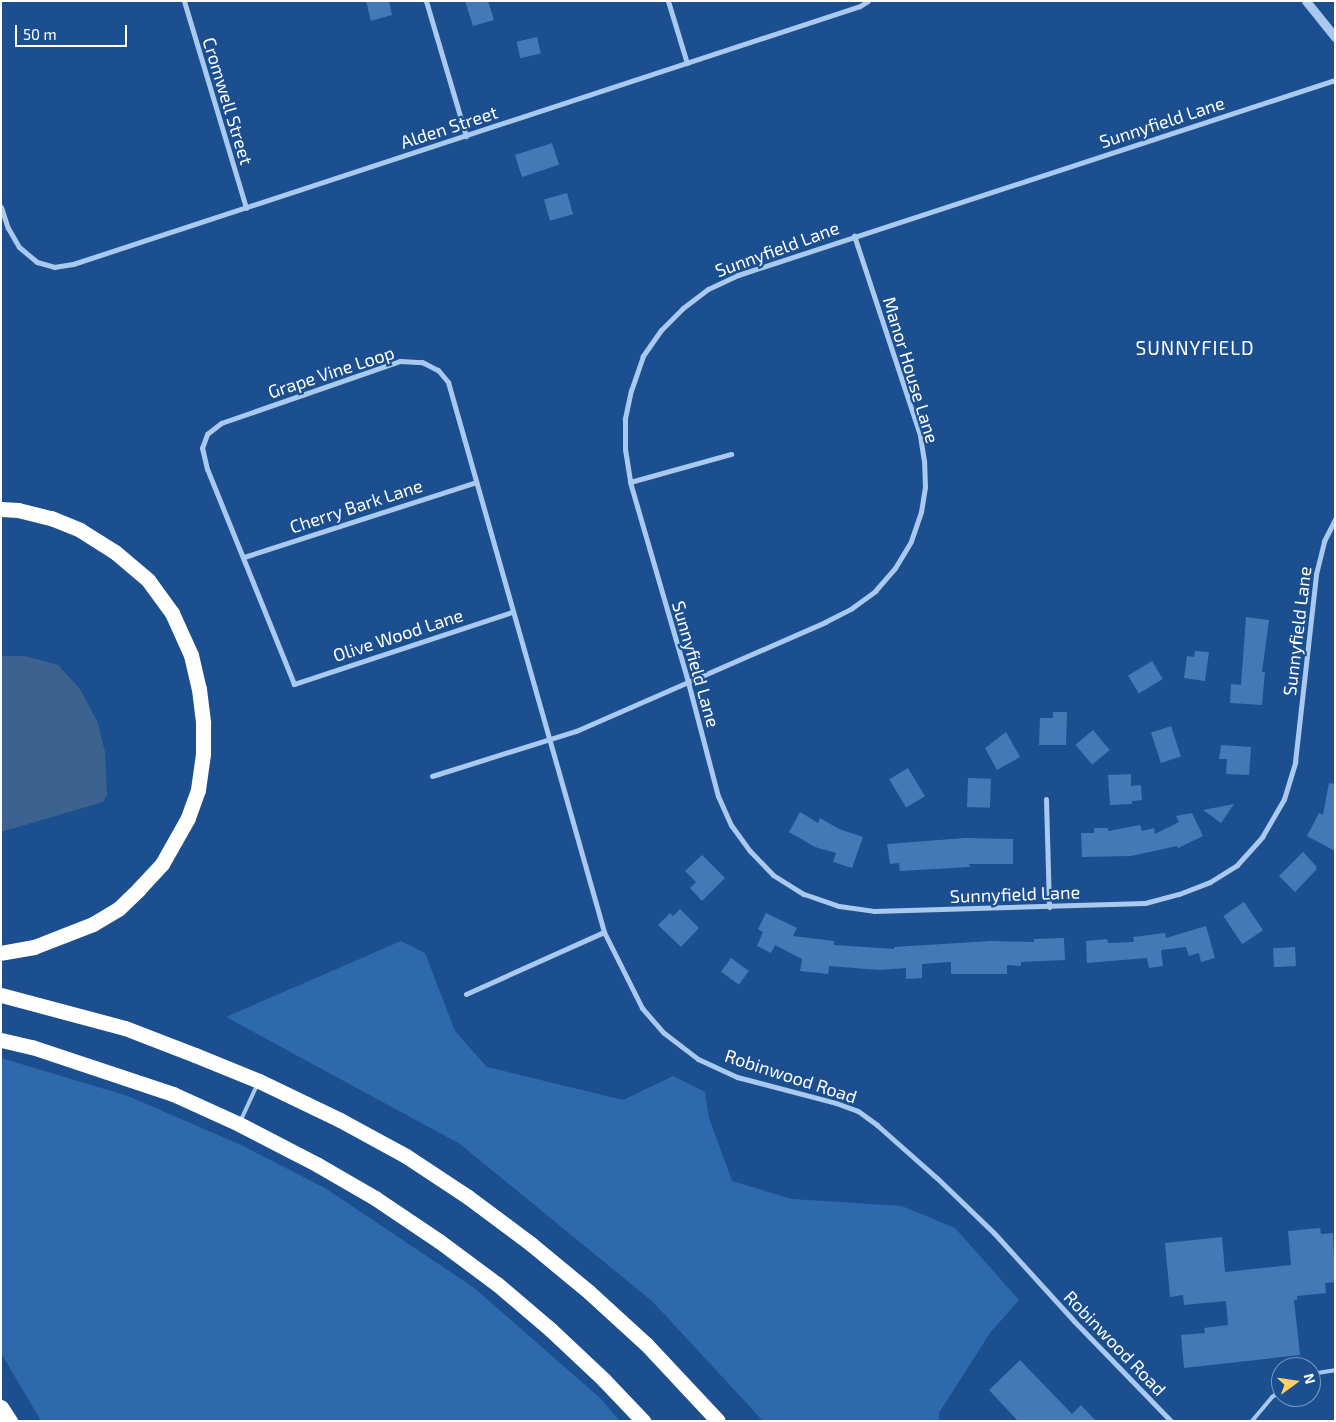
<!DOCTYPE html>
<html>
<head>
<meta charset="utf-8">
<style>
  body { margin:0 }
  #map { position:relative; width:1336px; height:1422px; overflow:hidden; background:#1b4f8f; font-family:"Exo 2",sans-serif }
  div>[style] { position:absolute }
  .green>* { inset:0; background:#2e69ad }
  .water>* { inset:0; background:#3c6290 }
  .building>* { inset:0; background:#4478b7; transform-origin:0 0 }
  .service>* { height:4px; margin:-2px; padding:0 2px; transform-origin:2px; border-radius:2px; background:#a9c9ee }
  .minor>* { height:5px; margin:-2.5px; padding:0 2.5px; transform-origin:2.5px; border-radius:2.5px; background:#a9c9ee }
  .tertiary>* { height:9px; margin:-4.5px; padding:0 4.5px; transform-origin:4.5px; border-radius:4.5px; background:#a9c9ee }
  .motorway>* { height:15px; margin:-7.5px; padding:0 7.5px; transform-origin:7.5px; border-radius:7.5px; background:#fff }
  span { translate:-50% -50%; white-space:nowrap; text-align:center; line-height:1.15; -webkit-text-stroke:4.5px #1b4f8f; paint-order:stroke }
  .street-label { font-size:18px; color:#fff }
  .neighbourhood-label { font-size:19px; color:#fff; letter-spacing:1px }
  .frame { position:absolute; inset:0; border:2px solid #fff; pointer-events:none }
  .north { position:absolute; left:1271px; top:1357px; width:50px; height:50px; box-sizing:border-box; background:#1b4f8f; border:1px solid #7695bc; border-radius:50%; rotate:76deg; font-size:14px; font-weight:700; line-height:20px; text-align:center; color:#fff }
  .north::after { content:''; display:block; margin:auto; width:18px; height:22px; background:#ffd166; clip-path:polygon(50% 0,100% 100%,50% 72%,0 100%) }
  .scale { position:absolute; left:15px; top:25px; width:112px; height:22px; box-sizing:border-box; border:2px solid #fff; border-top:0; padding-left:6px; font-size:15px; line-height:18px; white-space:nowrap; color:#fff; -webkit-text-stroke:4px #1b4f8f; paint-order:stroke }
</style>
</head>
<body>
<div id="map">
  <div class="green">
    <div style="clip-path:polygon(401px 941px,425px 953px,455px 1031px,487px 1067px,623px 1100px,673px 1076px,705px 1092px,709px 1118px,732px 1181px,792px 1199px,902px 1206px,955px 1228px,1019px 1300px,990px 1333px,939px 1413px,939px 1421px,763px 1421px,653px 1302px,460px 1144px,226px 1017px)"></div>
    <div style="clip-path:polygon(1px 1058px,128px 1096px,241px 1145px,325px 1188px,473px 1287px,600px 1398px,620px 1421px,41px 1421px,1px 1353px)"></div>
  </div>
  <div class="water">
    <div style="clip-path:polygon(1px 656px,25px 656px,58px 665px,80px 689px,98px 723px,105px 752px,107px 795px,103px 802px,1px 832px)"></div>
  </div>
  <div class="building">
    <div style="clip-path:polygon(366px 1px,389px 1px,392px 15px,371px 21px)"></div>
    <div style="clip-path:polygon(465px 1px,488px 1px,494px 20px,473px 26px)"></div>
    <div style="left:537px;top:37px;width:17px;height:21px;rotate:77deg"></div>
    <div style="left:552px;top:143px;width:23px;height:39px;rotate:72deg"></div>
    <div style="left:567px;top:193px;width:22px;height:24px;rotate:74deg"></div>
    <div style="clip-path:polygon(1246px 617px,1269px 620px,1262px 672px,1265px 672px,1262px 705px,1230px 703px,1231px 684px,1241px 685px)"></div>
    <div style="clip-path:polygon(1195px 651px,1209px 652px,1205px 681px,1184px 678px,1187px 656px,1194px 657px)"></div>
    <div style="left:1152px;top:661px;width:21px;height:28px;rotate:59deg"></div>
    <div style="clip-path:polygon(1053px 712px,1067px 712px,1066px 745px,1039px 745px,1040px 718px,1053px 718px)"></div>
    <div style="left:1171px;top:726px;width:32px;height:21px;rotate:72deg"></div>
    <div style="left:1093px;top:730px;width:26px;height:23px;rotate:50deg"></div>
    <div style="clip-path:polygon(1006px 732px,1020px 757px,997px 770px,985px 748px)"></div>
    <div style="clip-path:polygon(1221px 745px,1251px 747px,1249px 775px,1226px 774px,1227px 759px,1219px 759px)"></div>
    <div style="left:908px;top:768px;width:33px;height:22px;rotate:59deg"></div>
    <div style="clip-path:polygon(1131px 774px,1131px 786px,1141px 785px,1142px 800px,1132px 801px,1132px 804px,1110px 805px,1108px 775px)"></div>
    <div style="left:968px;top:778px;width:23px;height:29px;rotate:2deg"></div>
    <div style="clip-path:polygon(1329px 783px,1335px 784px,1335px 851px,1307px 836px,1319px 813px,1323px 815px)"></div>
    <div style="clip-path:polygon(1234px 804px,1221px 823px,1203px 810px)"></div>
    <div style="clip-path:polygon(800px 812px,818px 823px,820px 818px,839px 829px,863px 837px,852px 868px,833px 862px,836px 853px,815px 847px,789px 832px)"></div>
    <div style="clip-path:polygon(1192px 813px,1203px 836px,1178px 848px,1177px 846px,1131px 856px,1082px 857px,1081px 833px,1094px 833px,1094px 828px,1108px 828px,1108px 831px,1140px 825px,1142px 831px,1154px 828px,1155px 834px,1179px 822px,1176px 816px)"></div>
    <div style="clip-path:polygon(965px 838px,1013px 839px,1013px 864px,969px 864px,970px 867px,900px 871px,899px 863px,890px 864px,887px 844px)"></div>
    <div style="clip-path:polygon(1303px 852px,1316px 866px,1316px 870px,1295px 892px,1279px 876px)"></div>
    <div style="clip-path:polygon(702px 855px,725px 878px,702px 901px,690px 888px,696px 882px,685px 871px)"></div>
    <div style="left:1244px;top:902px;width:34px;height:25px;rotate:56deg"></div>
    <div style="clip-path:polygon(680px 909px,699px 928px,681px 947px,658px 925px,670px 913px,673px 916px)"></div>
    <div style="clip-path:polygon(766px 913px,797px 928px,793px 936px,834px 941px,834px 945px,894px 949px,894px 947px,991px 941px,1034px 942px,1034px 939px,1064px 938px,1065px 960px,1021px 962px,1021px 966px,1007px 965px,1007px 974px,951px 974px,951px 962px,922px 964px,922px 978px,906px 979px,906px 968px,879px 970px,829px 966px,828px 974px,800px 971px,802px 959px,775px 945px,771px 953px,757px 946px,763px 932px,758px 929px)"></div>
    <div style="clip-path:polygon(1206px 926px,1215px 958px,1201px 962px,1199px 953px,1189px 956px,1186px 947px,1161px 950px,1163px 966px,1149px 968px,1147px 958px,1087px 963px,1086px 941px,1107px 939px,1108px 943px,1134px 942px,1133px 937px,1165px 933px,1166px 938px)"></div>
    <div style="left:1295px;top:947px;width:19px;height:22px;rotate:87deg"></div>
    <div style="left:731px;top:958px;width:22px;height:17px;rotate:36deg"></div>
    <div style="clip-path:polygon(1320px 1228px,1321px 1234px,1333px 1233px,1335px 1282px,1325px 1283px,1326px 1293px,1297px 1296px,1297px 1300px,1294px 1300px,1300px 1355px,1184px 1368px,1181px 1335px,1205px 1333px,1204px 1328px,1228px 1325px,1226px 1301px,1184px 1305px,1183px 1295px,1170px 1297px,1165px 1243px,1222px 1237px,1225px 1272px,1291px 1265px,1288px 1231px)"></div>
    <div style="clip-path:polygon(1020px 1360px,1072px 1414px,1081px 1405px,1096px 1421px,1018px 1421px,989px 1390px)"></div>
  </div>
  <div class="service">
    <div style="left:240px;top:1122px;width:41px;rotate:-65.3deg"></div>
    <div style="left:1311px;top:1374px;width:24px;rotate:-9deg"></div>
    <div style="left:1252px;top:1421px;width:31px;rotate:-50deg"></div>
    <div style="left:1272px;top:1397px;width:11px;rotate:-34deg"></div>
  </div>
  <div class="minor">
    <div style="left:184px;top:1px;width:216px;rotate:73.3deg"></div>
    <div style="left:426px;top:1px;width:141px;rotate:73.5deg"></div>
    <div style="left:668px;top:1px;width:65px;rotate:73deg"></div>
    <div style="left:1335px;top:80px;width:628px;rotate:161.91deg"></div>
    <div style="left:738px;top:275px;width:33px;rotate:155deg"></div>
    <div style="left:708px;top:289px;width:31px;rotate:143deg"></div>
    <div style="left:683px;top:308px;width:31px;rotate:135deg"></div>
    <div style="left:661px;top:330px;width:32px;rotate:125deg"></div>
    <div style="left:643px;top:356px;width:36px;rotate:109deg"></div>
    <div style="left:631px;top:390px;width:30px;rotate:102deg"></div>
    <div style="left:625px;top:419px;width:30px;rotate:90deg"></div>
    <div style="left:625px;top:449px;width:33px;rotate:81deg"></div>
    <div style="left:630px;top:482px;width:208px;rotate:73.8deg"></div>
    <div style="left:688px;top:682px;width:118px;rotate:75.3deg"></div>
    <div style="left:718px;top:796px;width:32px;rotate:66deg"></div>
    <div style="left:731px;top:825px;width:32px;rotate:54deg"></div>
    <div style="left:750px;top:851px;width:33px;rotate:46deg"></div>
    <div style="left:773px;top:875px;width:36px;rotate:32deg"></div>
    <div style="left:804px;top:894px;width:37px;rotate:19deg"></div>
    <div style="left:839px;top:906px;width:35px;rotate:8deg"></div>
    <div style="left:874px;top:911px;width:271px;rotate:-1.7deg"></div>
    <div style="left:1145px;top:903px;width:35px;rotate:-15deg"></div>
    <div style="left:1179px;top:894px;width:33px;rotate:-21deg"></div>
    <div style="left:1210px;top:882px;width:32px;rotate:-32deg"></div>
    <div style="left:1237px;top:865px;width:38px;rotate:-48deg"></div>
    <div style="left:1262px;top:837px;width:44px;rotate:-59.9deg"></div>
    <div style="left:1284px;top:799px;width:39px;rotate:-73deg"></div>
    <div style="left:1295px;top:762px;width:189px;rotate:-83.6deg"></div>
    <div style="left:1316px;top:574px;width:34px;rotate:-76deg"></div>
    <div style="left:1324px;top:541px;width:25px;rotate:-63deg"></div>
    <div style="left:1px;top:207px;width:22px;rotate:72deg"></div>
    <div style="left:8px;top:228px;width:22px;rotate:60deg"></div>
    <div style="left:19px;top:247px;width:23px;rotate:40deg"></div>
    <div style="left:37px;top:262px;width:18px;rotate:16deg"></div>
    <div style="left:54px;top:267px;width:19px;rotate:-9deg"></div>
    <div style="left:73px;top:264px;width:828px;rotate:-18.15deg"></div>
    <div style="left:860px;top:6px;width:9px;rotate:-32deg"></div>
    <div style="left:630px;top:482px;width:105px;rotate:-15.5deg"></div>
    <div style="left:244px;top:557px;width:244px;rotate:-17.9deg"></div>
    <div style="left:512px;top:612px;width:230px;rotate:161.7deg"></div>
    <div style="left:294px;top:684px;width:232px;rotate:-112deg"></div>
    <div style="left:207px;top:469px;width:22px;rotate:-103deg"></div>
    <div style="left:202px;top:448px;width:15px;rotate:-70deg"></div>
    <div style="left:207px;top:434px;width:18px;rotate:-38deg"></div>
    <div style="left:221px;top:423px;width:189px;rotate:-19.1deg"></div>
    <div style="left:400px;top:361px;width:22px;rotate:3deg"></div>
    <div style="left:422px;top:362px;width:18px;rotate:27deg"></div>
    <div style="left:438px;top:370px;width:16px;rotate:50deg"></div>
    <div style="left:448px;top:382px;width:572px;rotate:74.16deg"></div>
    <div style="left:604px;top:932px;width:85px;rotate:63.4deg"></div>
    <div style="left:642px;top:1008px;width:33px;rotate:49deg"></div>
    <div style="left:664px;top:1033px;width:43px;rotate:37.4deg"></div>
    <div style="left:698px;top:1059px;width:43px;rotate:24.8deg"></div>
    <div style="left:737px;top:1077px;width:102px;rotate:14.7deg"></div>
    <div style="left:836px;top:1103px;width:23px;rotate:20deg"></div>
    <div style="left:858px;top:1111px;width:24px;rotate:36deg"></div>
    <div style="left:877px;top:1125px;width:80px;rotate:41.5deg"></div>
    <div style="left:937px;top:1178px;width:79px;rotate:44deg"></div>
    <div style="left:994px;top:1233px;width:119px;rotate:47.7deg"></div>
    <div style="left:1074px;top:1321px;width:139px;rotate:45.9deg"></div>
    <div style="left:432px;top:776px;width:151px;rotate:-17.4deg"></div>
    <div style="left:576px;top:731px;width:272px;rotate:-23.6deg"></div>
    <div style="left:825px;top:622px;width:30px;rotate:-27deg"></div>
    <div style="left:852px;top:608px;width:29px;rotate:-36deg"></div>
    <div style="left:875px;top:591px;width:30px;rotate:-49deg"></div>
    <div style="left:895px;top:568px;width:31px;rotate:-59deg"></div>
    <div style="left:911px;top:541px;width:31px;rotate:-71deg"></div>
    <div style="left:921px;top:512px;width:25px;rotate:-81deg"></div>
    <div style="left:925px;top:487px;width:26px;rotate:-92deg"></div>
    <div style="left:924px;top:461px;width:26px;rotate:-99deg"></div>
    <div style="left:920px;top:435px;width:210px;rotate:-108.3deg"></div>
    <div style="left:1046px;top:799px;width:108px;rotate:88.4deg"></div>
    <div style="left:466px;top:994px;width:151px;rotate:-24.2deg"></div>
  </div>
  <div class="tertiary">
    <div style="left:1306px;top:1px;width:46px;rotate:51.1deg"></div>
  </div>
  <div class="motorway">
    <div style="left:1px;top:509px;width:17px;rotate:3deg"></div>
    <div style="left:18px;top:510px;width:34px;rotate:14deg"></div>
    <div style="left:51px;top:518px;width:31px;rotate:22deg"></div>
    <div style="left:80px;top:530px;width:41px;rotate:32.2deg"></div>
    <div style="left:115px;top:552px;width:43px;rotate:40.3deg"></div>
    <div style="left:148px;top:580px;width:41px;rotate:54deg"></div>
    <div style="left:172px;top:613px;width:46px;rotate:65.7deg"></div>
    <div style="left:191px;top:655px;width:35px;rotate:77deg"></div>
    <div style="left:199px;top:689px;width:35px;rotate:83deg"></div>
    <div style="left:203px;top:724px;width:30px;rotate:90deg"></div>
    <div style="left:203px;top:754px;width:36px;rotate:98deg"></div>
    <div style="left:198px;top:790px;width:30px;rotate:110deg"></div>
    <div style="left:188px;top:818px;width:53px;rotate:119.5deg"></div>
    <div style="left:162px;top:864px;width:34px;rotate:133deg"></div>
    <div style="left:139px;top:889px;width:29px;rotate:136deg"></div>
    <div style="left:118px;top:909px;width:29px;rotate:149deg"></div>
    <div style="left:93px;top:924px;width:63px;rotate:158.7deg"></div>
    <div style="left:34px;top:947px;width:34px;rotate:170deg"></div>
    <div style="left:1px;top:995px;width:128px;rotate:14.9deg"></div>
    <div style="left:125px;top:1028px;width:75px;rotate:21.1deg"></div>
    <div style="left:195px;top:1055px;width:69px;rotate:22.1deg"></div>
    <div style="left:259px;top:1081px;width:90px;rotate:25.7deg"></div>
    <div style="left:340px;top:1120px;width:75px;rotate:28.6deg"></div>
    <div style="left:406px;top:1156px;width:74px;rotate:33.5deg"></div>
    <div style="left:468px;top:1197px;width:79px;rotate:36.7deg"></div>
    <div style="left:531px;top:1244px;width:75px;rotate:39.6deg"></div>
    <div style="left:589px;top:1292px;width:77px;rotate:42.4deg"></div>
    <div style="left:646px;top:1344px;width:105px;rotate:46.9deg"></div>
    <div style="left:1px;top:1040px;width:32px;rotate:13deg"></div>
    <div style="left:32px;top:1047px;width:149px;rotate:18.4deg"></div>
    <div style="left:173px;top:1094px;width:72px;rotate:24.4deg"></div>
    <div style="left:239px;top:1124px;width:89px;rotate:27.4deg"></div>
    <div style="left:318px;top:1165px;width:66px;rotate:30.1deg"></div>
    <div style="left:375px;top:1198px;width:77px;rotate:33.9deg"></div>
    <div style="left:439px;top:1241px;width:72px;rotate:36.6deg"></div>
    <div style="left:497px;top:1284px;width:71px;rotate:40.4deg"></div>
    <div style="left:551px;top:1330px;width:73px;rotate:43.3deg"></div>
    <div style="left:604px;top:1380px;width:57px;rotate:46.4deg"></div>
    <div style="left:1px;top:1407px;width:17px;rotate:57deg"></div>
  </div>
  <div class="street-label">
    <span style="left:228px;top:101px;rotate:73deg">Cromwell Street</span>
    <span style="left:1162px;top:122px;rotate:-18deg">Sunnyfield Lane</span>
    <span style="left:449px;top:127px;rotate:-18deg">Alden Street</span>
    <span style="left:777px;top:249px;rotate:-20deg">Sunnyfield Lane</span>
    <span style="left:911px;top:370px;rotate:73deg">Manor House Lane</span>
    <span style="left:331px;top:372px;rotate:-18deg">Grape Vine Loop</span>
    <span style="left:356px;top:506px;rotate:-18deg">Cherry Bark Lane</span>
    <span style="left:1297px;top:631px;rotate:-83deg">Sunnyfield Lane</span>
    <span style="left:398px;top:635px;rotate:-18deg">Olive Wood Lane</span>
    <span style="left:696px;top:664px;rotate:74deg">Sunnyfield Lane</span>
    <span style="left:1015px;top:894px;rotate:-2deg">Sunnyfield Lane</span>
    <span style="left:791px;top:1076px;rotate:18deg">Robinwood Road</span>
    <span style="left:1115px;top:1343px;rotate:46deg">Robinwood Road</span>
  </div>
  <div class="neighbourhood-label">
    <span style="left:1195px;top:348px">SUNNYFIELD</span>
  </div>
  <div class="frame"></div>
  <div class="north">N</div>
  <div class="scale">50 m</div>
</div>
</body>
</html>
